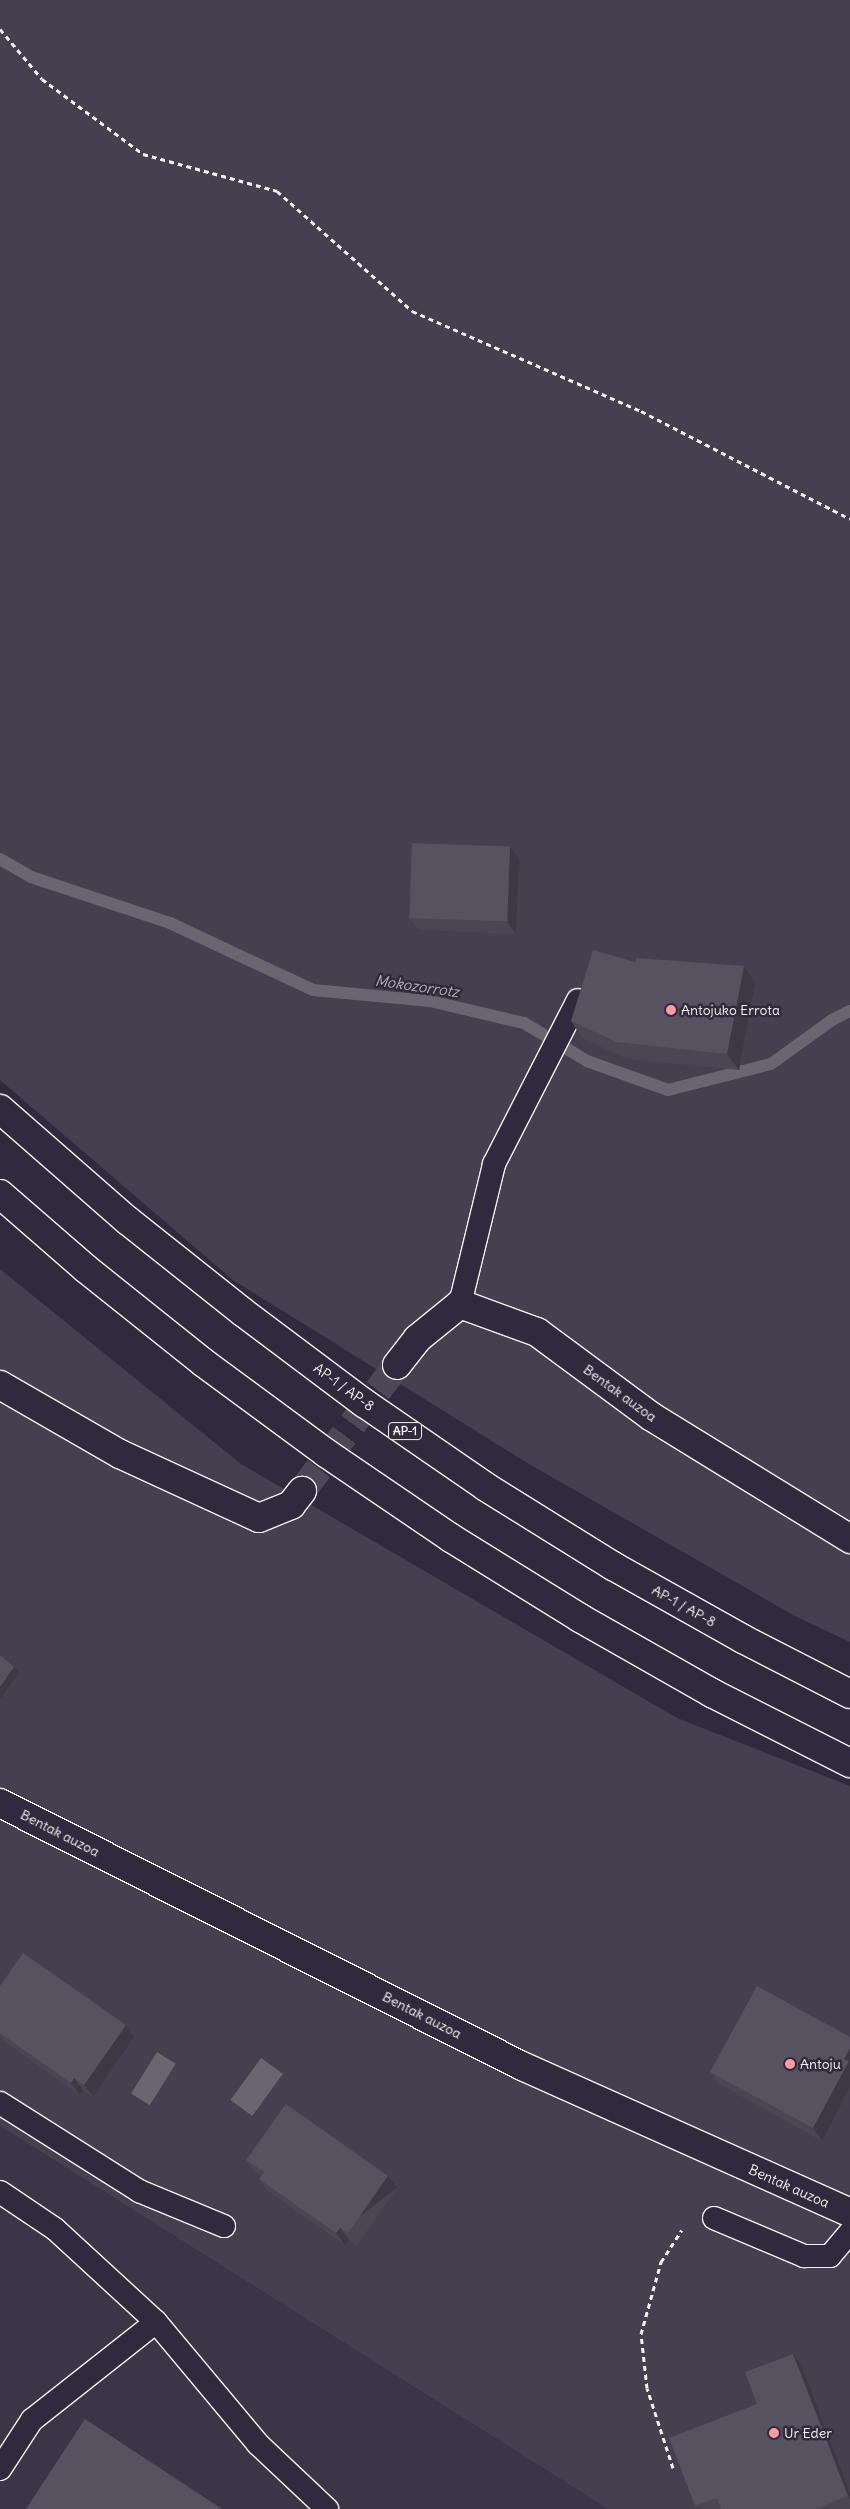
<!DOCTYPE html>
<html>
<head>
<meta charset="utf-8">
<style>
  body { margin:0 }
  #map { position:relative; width:850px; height:2509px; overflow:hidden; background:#2f2a3d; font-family:Delius,sans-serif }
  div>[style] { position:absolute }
  .built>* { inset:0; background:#3b3647 }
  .green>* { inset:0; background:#454050 }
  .water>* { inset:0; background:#6a6670; transform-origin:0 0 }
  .stream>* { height:12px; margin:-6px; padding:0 6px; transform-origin:6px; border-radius:6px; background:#6a6670 }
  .minor-tunnel>* { height:28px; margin-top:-14px; transform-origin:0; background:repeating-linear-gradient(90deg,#4d4857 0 28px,transparent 0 42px) }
  .path>* { height:3px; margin-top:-1.5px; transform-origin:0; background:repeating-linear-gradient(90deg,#f4f1e8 0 5px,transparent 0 9px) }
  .roads { filter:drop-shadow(1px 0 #f4f1e8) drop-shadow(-1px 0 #f4f1e8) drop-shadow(0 1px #f4f1e8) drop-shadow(0 -1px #f4f1e8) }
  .service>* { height:22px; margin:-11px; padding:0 11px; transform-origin:11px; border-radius:11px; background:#2f2a3d }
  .minor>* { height:28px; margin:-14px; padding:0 14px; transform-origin:14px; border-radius:14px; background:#2f2a3d }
  .secondary>* { height:28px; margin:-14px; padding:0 14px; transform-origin:14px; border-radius:14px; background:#2f2a3d }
  .motorway>* { height:28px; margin:-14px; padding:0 14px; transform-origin:14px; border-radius:14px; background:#2f2a3d }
  .wall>* { inset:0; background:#4a4752 }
  .shaded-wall>* { inset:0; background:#3c3942; transform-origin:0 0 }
  .building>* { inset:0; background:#56525f; transform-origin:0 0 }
  .dots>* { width:14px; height:14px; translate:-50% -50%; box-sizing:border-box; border:2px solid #2f2a3d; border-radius:50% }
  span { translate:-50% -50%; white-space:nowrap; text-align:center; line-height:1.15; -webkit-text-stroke:5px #2f2a3d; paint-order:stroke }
  .shield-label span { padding:1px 4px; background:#2f2a3d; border:1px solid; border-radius:4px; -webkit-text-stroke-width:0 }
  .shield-label { font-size:12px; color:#f4f1e8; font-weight:700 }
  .poi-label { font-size:14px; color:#f4f1e8 }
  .left { translate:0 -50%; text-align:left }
  .street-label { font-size:14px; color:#f4f1e8 }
  .water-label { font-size:15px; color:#b6b2b2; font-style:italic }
</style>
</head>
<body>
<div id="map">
  <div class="built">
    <div style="clip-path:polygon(0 2126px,608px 2509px,0 2509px)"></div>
  </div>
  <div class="green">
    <div style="clip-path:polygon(0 0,850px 0,850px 1642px,795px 1616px,529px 1464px,233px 1280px,0 1080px)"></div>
    <div style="clip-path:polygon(0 1269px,241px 1464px,677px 1718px,850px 1786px,850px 2509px,608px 2509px,0 2126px)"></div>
  </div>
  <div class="water">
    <div style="left:157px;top:2052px;width:22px;height:49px;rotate:32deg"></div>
    <div style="left:261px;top:2058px;width:27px;height:52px;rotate:36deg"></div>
  </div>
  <div class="stream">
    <div style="left:0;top:859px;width:36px;rotate:30deg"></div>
    <div style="left:31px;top:877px;width:146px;rotate:18.3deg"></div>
    <div style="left:170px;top:923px;width:158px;rotate:25.1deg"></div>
    <div style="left:313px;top:990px;width:118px;rotate:5.4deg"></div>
    <div style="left:430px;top:1001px;width:97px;rotate:13.2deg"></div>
    <div style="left:524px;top:1023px;width:74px;rotate:31.1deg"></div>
    <div style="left:587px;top:1061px;width:86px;rotate:19.7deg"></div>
    <div style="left:668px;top:1090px;width:106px;rotate:-14.2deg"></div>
    <div style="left:771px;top:1064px;width:75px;rotate:-35.8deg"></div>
    <div style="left:832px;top:1020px;width:20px;rotate:-27deg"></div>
  </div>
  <div class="minor-tunnel">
    <div style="left:302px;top:1491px;width:158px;rotate:-53deg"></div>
  </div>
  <div class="path">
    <div style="left:0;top:29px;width:65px;rotate:50deg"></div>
    <div style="left:42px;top:79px;width:126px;rotate:36.6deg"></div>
    <div style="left:143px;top:154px;width:139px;rotate:15.4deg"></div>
    <div style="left:277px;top:191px;width:181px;rotate:41.6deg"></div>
    <div style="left:412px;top:311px;width:250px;rotate:23.6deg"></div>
    <div style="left:641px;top:411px;width:235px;rotate:27.3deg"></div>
    <div style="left:673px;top:2468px;width:84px;rotate:-108deg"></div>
    <div style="left:647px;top:2388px;width:54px;rotate:-96.3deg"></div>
    <div style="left:641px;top:2334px;width:75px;rotate:-74.5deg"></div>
    <div style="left:661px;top:2262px;width:38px;rotate:-57deg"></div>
  </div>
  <div class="roads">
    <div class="service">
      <div style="left:460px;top:1304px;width:144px;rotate:-76.3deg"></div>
      <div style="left:494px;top:1164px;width:184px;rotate:-62.9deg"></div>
      <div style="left:0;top:2103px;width:165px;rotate:32.3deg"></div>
      <div style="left:139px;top:2191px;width:92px;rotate:22.4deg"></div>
      <div style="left:0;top:2192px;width:66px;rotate:33.9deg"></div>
      <div style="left:55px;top:2229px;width:137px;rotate:42.6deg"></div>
      <div style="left:156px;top:2322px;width:159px;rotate:50.1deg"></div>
      <div style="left:258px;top:2444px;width:95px;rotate:43.3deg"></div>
      <div style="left:714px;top:2218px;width:98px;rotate:22.9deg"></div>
      <div style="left:804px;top:2256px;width:26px"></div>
      <div style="left:830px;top:2256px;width:31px;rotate:-50deg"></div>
      <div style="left:0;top:2469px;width:59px;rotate:-56.9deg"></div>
      <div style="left:32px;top:2420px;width:158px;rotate:-38.3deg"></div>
    </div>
    <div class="minor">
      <div style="left:397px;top:1365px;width:33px;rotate:-52deg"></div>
      <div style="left:417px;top:1339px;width:55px;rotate:-39.1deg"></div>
      <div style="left:460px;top:1304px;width:82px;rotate:20deg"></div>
      <div style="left:537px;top:1332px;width:143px;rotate:36.5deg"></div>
      <div style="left:652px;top:1417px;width:233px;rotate:31.6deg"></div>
      <div style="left:0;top:1385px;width:138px;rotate:29.9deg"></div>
      <div style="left:120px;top:1454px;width:153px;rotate:24.7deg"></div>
      <div style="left:259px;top:1518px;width:35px;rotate:-22deg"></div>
      <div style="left:291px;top:1505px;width:18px;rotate:-52deg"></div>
    </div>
    <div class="secondary">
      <div style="left:0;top:1803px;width:585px;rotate:26.74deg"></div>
      <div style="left:522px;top:2066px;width:359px;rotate:24.1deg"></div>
    </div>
    <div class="motorway">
      <div style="left:0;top:1109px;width:169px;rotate:41.2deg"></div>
      <div style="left:127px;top:1220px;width:149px;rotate:38.5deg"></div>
      <div style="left:244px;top:1313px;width:150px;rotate:36.9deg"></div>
      <div style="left:364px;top:1403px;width:148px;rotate:34.5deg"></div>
      <div style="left:486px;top:1487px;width:150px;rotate:31.9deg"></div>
      <div style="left:613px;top:1566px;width:149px;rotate:29.3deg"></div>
      <div style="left:743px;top:1639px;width:120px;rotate:27.2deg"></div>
      <div style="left:0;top:1194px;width:113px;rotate:41deg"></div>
      <div style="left:85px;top:1268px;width:152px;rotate:38.6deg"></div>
      <div style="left:204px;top:1363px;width:152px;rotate:36.4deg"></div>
      <div style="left:326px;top:1453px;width:151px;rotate:34.2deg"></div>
      <div style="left:451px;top:1538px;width:152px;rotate:31.8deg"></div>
      <div style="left:580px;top:1618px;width:152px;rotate:29.6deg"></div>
      <div style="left:712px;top:1693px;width:155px;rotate:26.9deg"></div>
    </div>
  </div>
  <div class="wall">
    <div style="clip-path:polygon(510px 847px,519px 859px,516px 934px,418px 930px,409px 918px)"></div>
    <div style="clip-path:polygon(635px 962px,744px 966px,755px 983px,739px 1070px,627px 1059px,582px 1038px,571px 1021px)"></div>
    <div style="clip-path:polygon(0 1986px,134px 2037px,93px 2097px,83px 2090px,80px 2095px,5px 2042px,0 2035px)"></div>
    <div style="clip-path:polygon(850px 2037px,850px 2087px,822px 2141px,719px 2084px,710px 2072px)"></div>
    <div style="clip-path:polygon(246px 2160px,397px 2188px,357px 2245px,349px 2240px,345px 2245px,268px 2191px,259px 2179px,261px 2176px,255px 2172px)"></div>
    <div style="clip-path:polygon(802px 2366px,850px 2493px,850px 2509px,697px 2509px,695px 2506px,757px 2404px)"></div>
  </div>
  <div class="shaded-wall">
    <div style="clip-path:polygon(510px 847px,519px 859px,516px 934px,507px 922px)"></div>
    <div style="clip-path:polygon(744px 966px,755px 983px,739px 1070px,727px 1054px)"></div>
    <div style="clip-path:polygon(14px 1667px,19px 1673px,1px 1698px,0 1696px,0 1687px)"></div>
    <div style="clip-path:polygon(126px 2025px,134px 2037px,93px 2097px,84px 2085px)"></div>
    <div style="clip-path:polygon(850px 2048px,850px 2087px,822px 2141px,813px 2128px,844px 2059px)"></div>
    <div style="clip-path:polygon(74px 2078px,83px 2090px,80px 2095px,71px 2083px)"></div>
    <div style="left:388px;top:2176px;width:15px;height:70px;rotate:53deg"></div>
    <div style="clip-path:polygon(340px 2228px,349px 2240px,345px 2245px,336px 2233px)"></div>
    <div style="clip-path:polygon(793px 2354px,802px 2366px,850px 2493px,850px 2500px,848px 2496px)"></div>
  </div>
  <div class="building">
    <div style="left:412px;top:843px;width:98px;height:75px;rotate:2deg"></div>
    <div style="clip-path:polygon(593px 950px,635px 962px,636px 958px,744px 966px,727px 1054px,616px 1042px,571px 1021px)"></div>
    <div style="clip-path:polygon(0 1655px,14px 1667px,0 1687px)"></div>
    <div style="clip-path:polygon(23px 1953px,126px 2025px,84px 2085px,74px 2078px,71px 2083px,0 2033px,0 1986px)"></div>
    <div style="clip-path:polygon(757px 1986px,850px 2037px,850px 2048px,844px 2059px,849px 2061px,813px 2128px,710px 2072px)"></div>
    <div style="clip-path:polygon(286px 2104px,388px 2176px,348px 2233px,340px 2228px,336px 2233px,259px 2179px,264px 2172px,246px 2160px)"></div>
    <div style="clip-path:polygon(793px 2354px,848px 2496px,815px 2509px,721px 2509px,717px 2498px,695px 2506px,669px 2438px,757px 2404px,745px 2372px)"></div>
    <div style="clip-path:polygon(85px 2419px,222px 2509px,26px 2509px)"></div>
  </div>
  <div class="dots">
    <div style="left:671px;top:1010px;background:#ff9aa2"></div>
    <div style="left:790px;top:2064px;background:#ff9aa2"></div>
    <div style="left:774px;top:2433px;background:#ff9aa2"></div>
  </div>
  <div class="shield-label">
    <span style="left:405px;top:1431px">AP-1</span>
  </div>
  <div class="poi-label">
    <span class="left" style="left:681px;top:1010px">Antojuko Errota</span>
    <span class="left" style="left:800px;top:2064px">Antoju</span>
    <span class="left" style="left:784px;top:2433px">Ur Eder</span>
  </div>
  <div class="street-label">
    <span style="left:344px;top:1387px;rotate:36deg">AP-1 / AP-8</span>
    <span style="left:620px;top:1393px;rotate:36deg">Bentak auzoa</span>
    <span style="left:684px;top:1606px;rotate:29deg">AP-1 / AP-8</span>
    <span style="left:60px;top:1833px;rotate:27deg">Bentak auzoa</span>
    <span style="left:422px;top:2015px;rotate:27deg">Bentak auzoa</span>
    <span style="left:789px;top:2186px;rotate:24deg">Bentak auzoa</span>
  </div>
  <div class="water-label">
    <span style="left:417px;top:986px;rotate:8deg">Mokozorrotz</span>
  </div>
</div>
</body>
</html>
